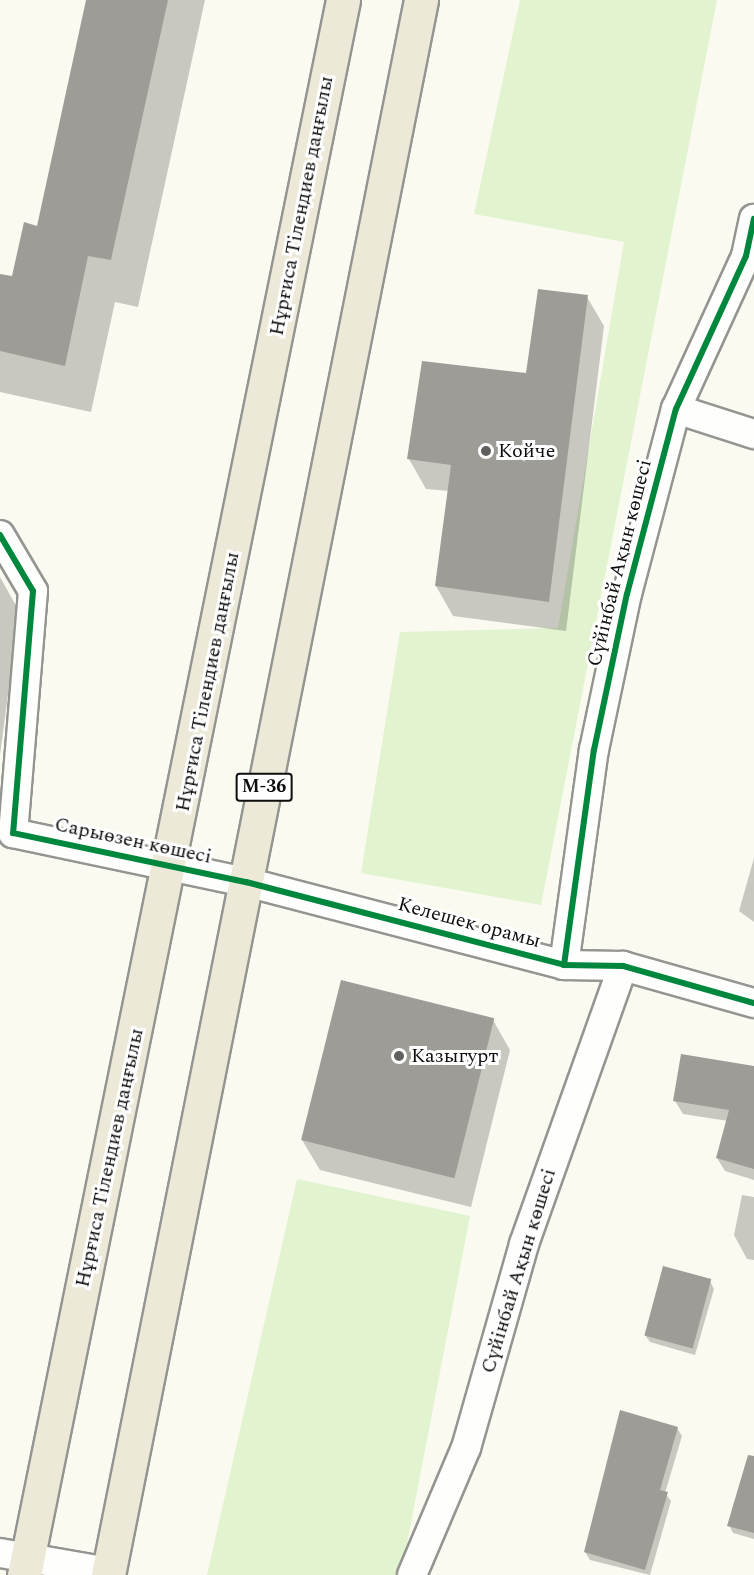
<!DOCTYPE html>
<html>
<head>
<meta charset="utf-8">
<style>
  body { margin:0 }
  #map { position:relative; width:754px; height:1575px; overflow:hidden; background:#fbfaf1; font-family:Spectral,serif }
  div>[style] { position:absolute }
  .green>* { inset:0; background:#e1f3cf }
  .shadow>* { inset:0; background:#0003 }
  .building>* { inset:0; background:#9e9c97; transform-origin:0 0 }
  .roads { filter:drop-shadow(2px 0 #949490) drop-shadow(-2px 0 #949490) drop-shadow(0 2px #949490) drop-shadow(0 -2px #949490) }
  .minor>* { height:28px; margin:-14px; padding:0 14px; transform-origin:14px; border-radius:14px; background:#fefefd }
  .major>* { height:33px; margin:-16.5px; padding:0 16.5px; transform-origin:16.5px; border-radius:16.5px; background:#ede9d8 }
  .cycleway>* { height:6px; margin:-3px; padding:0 3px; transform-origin:3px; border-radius:3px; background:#00873e }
  .dots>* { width:16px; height:16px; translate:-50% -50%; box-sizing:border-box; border:3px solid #fff; border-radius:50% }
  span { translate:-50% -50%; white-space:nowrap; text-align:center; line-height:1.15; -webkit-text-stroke:6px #fff; paint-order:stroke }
  .shield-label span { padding:2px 4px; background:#fff; border:2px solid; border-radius:4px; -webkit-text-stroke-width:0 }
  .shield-label { font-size:18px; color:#0d0d0d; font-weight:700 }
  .street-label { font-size:20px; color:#0d0d0d }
  .poi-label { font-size:20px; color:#0d0d0d }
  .left { translate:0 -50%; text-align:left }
</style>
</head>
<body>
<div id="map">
  <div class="green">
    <div style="clip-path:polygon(520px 0,717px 0,541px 905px,361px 873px,400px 632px,558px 628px,624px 242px,474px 214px)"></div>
    <div style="clip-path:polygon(297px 1179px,470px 1216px,401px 1575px,207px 1575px)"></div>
  </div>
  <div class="shadow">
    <div style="clip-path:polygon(88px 0,205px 0,138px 307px,115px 302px,91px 412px,0 392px,0 275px,13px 278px,39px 227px)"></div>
    <div style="clip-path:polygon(587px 297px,604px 326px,566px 631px,453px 616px,436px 586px,449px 491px,426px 489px,409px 459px,528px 375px)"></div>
    <div style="clip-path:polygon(0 577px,19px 611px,0 755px)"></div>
    <div style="clip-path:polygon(754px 858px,754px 922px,739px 911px)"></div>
    <div style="clip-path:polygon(493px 1020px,510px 1050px,471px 1207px,320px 1170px,302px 1140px)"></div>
    <div style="clip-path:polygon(754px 1067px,754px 1180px,725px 1171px,717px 1158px,728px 1121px,683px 1114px,675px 1101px)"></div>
    <div style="clip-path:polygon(742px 1195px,754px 1197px,754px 1260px,747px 1259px,734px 1235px)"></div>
    <div style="clip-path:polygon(710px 1281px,714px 1289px,695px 1355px,650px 1342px,645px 1335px)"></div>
    <div style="clip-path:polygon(677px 1428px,682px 1436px,665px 1493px,671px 1501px,650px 1575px,590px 1560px,585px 1552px)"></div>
    <div style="clip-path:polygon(754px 1494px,754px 1539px,733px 1533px,729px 1525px)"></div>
  </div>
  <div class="building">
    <div style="clip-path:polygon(86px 0,168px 0,111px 260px,88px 256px,65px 366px,0 351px,0 274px,12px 276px,24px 222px,37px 226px)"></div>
    <div style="clip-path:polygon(538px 289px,588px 295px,549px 602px,435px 586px,451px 465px,407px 459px,422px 361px,526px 373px)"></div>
    <div style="left:341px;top:980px;width:158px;height:165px;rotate:14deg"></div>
    <div style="clip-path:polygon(681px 1054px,754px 1066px,754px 1169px,716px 1158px,729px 1110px,673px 1101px)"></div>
    <div style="left:663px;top:1266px;width:50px;height:72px;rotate:15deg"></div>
    <div style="clip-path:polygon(620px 1410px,678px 1427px,660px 1490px,668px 1492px,645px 1570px,584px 1552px)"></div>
    <div style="clip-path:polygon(748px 1455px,754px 1456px,754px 1533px,727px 1526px)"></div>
  </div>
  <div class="roads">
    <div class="minor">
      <div style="left:676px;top:409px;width:82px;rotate:17.8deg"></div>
      <div style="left:0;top:535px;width:65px;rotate:59.5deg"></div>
      <div style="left:33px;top:591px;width:243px;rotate:94.7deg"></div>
      <div style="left:13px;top:833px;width:238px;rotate:11.9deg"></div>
      <div style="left:246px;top:882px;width:329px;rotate:14.6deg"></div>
      <div style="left:564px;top:965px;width:59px;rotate:1deg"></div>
      <div style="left:623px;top:966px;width:136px;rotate:15.8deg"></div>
      <div style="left:564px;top:965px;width:217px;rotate:-82.1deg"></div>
      <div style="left:594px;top:750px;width:159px;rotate:-78.1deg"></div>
      <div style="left:627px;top:594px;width:191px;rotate:-75.2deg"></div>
      <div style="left:676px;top:409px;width:168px;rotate:-65.4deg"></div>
      <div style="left:746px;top:256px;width:38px;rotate:-78deg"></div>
      <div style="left:0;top:1553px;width:111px;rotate:9.9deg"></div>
      <div style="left:412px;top:1575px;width:138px;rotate:-67deg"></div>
      <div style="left:466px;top:1448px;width:212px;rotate:-74.1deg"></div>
      <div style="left:524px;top:1244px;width:295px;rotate:-70.4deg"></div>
    </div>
    <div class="major">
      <div style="left:24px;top:1575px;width:1607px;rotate:-78.55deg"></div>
      <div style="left:108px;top:1575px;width:1606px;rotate:-78.76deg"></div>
    </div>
  </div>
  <div class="cycleway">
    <div style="left:0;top:535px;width:65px;rotate:59.5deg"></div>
    <div style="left:33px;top:591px;width:243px;rotate:94.7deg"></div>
    <div style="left:13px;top:833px;width:238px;rotate:11.9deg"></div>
    <div style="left:246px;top:882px;width:329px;rotate:14.6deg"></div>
    <div style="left:564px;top:965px;width:59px;rotate:1deg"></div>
    <div style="left:623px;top:966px;width:136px;rotate:15.8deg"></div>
    <div style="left:564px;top:965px;width:217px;rotate:-82.1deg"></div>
    <div style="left:594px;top:750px;width:159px;rotate:-78.1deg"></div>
    <div style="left:627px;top:594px;width:191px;rotate:-75.2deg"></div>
    <div style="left:676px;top:409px;width:168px;rotate:-65.4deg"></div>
    <div style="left:746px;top:256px;width:38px;rotate:-78deg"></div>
  </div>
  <div class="dots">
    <div style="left:486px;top:451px;background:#60605d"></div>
    <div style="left:399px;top:1056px;background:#60605d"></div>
  </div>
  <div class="shield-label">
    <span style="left:264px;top:787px">M-36</span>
  </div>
  <div class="street-label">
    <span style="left:302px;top:206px;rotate:-79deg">Нұрғиса Тілендиев даңғылы</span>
    <span style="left:620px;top:563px;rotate:-76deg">Сүйінбай Ақын көшесі</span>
    <span style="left:208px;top:682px;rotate:-79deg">Нұрғиса Тілендиев даңғылы</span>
    <span style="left:133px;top:841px;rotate:12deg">Сарыөзен көшесі</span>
    <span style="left:469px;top:923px;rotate:15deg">Келешек орамы</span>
    <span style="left:110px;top:1158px;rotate:-78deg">Нұрғиса Тілендиев даңғылы</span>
    <span style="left:519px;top:1271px;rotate:-73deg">Сүйінбай Ақын көшесі</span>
  </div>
  <div class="poi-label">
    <span class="left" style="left:498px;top:451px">Койче</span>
    <span class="left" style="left:411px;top:1056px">Казыгурт</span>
  </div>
</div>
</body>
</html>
